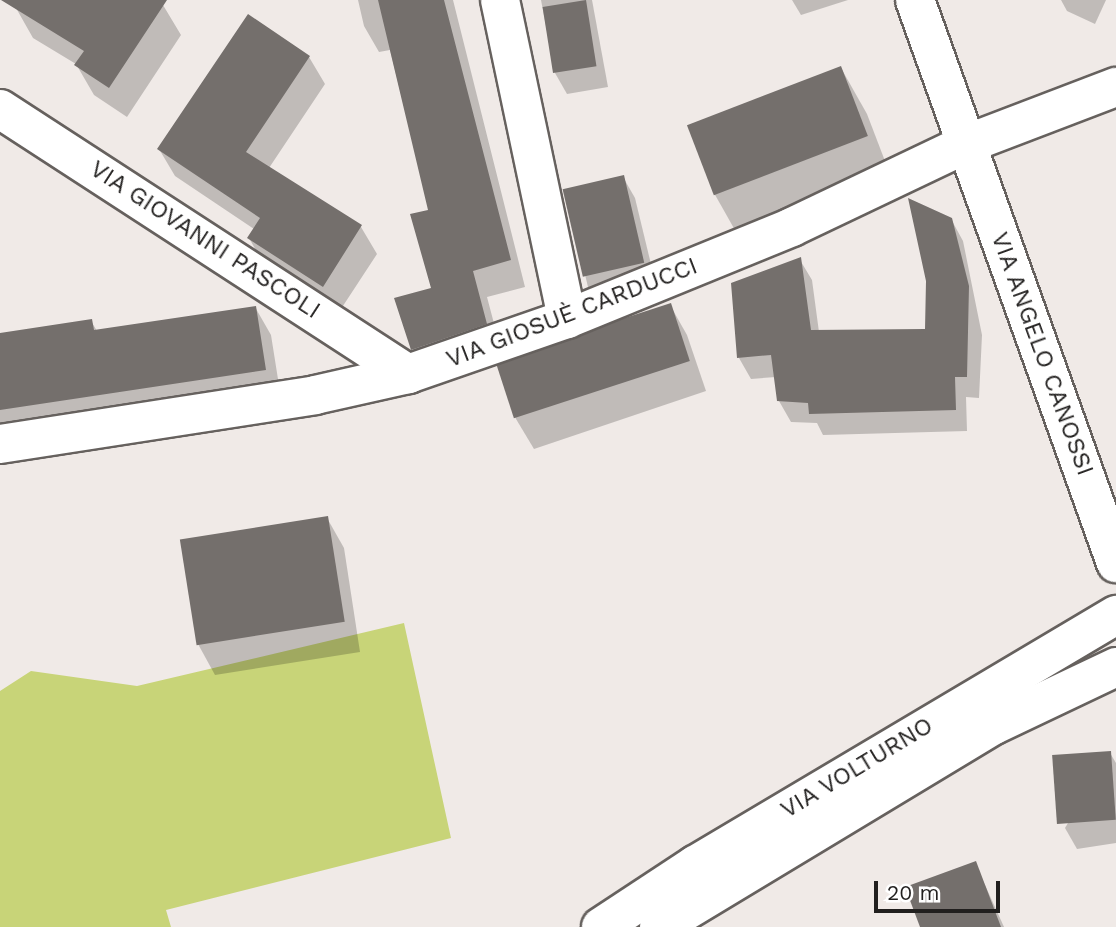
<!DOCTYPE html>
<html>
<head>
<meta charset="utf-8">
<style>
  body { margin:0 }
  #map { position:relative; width:1116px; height:927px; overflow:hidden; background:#f0eae7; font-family:"Work Sans",sans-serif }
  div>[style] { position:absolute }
  .green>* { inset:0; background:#c8d478 }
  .shadow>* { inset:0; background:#0003 }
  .building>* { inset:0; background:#746f6c; transform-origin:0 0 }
  .roads { filter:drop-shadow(2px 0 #66615e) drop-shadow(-2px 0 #66615e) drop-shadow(0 2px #66615e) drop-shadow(0 -2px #66615e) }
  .minor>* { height:38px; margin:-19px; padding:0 19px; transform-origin:19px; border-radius:19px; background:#fff }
  .tertiary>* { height:38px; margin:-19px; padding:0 19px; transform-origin:19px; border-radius:19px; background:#fff }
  span { translate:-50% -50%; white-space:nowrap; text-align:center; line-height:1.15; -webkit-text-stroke:6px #fff; paint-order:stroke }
  .street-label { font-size:24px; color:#211f1e }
  .scale { position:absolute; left:874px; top:881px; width:126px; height:32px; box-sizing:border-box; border:4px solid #211f1e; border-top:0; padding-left:9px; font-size:21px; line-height:24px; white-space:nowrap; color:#211f1e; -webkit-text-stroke:5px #fff; paint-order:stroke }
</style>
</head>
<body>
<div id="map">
  <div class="green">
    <div style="clip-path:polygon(404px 623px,451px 838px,166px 910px,171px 927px,0 927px,0 691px,31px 671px,137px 686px)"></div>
  </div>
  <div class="shadow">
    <div style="clip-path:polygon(22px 0,156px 0,163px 5px,181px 35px,127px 117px,94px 95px,76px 64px,33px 38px,16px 8px)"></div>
    <div style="clip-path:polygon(358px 0,453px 0,525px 287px,487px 297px,501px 350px,428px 375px,413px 349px,433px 289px,430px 211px,390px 50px,379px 52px,364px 26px)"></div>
    <div style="clip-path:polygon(541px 0,592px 0,608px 87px,567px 94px,555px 73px)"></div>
    <div style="clip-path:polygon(792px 0,848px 0,801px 15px)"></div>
    <div style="clip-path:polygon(1061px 0,1106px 0,1095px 24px,1067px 11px)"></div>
    <div style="clip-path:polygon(309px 57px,325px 84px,269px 168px,361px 227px,377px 254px,339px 312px,264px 265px,249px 238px,254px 229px,175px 176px,159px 149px)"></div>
    <div style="clip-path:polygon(841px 68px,867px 114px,893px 182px,740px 239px,714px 193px)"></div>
    <div style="clip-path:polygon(623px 177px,635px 198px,656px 285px,600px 308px,588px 287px,565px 191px)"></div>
    <div style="clip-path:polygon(951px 219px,963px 241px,982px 335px,979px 398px,966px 397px,967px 431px,823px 435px,817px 423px,791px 422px,779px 401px,776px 377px,751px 379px,739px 358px,800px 260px,812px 280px,819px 332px,927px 331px)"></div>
    <div style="clip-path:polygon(670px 305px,687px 335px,706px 391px,534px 449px,516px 419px,499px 367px)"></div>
    <div style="clip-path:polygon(255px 307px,271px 335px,281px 398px,0 440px,0 335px,91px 321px,97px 331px)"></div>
    <div style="clip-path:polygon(327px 518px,344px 548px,360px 652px,215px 675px,198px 644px)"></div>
    <div style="clip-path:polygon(1110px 753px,1116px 763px,1116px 843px,1077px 849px,1065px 828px)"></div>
    <div style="clip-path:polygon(975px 863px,1004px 927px,922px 927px)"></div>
  </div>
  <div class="building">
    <div style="clip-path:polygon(1px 0,167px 0,109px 88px,74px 65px,84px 51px)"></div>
    <div style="clip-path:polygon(378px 0,444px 0,511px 260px,473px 271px,487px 324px,411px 350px,394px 298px,431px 288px,410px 214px,428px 210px)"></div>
    <div style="left:586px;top:0;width:67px;height:44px;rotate:81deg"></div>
    <div style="clip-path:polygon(248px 14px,310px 56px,246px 152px,362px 225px,323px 287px,247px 238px,260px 218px,157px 149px)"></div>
    <div style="left:841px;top:66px;width:75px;height:165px;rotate:69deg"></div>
    <div style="left:624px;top:175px;width:90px;height:63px;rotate:77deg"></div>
    <div style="clip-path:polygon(908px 198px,952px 218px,969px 286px,967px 377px,955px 377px,956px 410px,809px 414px,808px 403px,777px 401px,771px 355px,737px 358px,731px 283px,801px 257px,811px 330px,925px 329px,926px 281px)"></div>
    <div style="left:671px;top:303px;width:61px;height:185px;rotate:72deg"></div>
    <div style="clip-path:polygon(256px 306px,266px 370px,0 410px,0 333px,92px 319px,94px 330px)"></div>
    <div style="left:328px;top:516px;width:107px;height:150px;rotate:81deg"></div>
    <div style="left:1111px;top:751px;width:69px;height:59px;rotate:86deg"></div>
    <div style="clip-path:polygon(976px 861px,1001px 927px,920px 927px,905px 887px)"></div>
  </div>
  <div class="roads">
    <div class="minor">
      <div style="left:500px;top:0;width:326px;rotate:78.1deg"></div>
      <div style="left:915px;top:0;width:598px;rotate:70.35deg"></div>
      <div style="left:0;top:109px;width:487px;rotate:33deg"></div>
      <div style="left:0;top:444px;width:319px;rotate:-8.8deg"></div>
      <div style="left:315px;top:395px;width:95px;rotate:-12.7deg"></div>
      <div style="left:408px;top:374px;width:168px;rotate:-19.1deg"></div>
      <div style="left:567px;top:319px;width:243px;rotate:-22.2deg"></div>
      <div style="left:792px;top:227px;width:191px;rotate:-25.5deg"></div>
      <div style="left:964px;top:145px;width:163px;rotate:-20.9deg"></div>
    </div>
    <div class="tertiary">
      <div style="left:601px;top:927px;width:113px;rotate:-33.4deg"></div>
      <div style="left:695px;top:865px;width:490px;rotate:-30.7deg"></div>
      <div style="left:659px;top:927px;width:391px;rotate:-31.1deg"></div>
      <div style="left:994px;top:725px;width:135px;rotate:-25.4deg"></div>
    </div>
  </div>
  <div class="street-label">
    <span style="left:205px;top:240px;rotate:33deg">VIA GIOVANNI PASCOLI</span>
    <span style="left:572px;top:313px;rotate:-21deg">VIA GIOSUÈ CARDUCCI</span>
    <span style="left:1042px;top:354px;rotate:70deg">VIA ANGELO CANOSSI</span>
    <span style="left:857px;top:768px;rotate:-31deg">VIA VOLTURNO</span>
  </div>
  <div class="scale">20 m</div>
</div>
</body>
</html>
